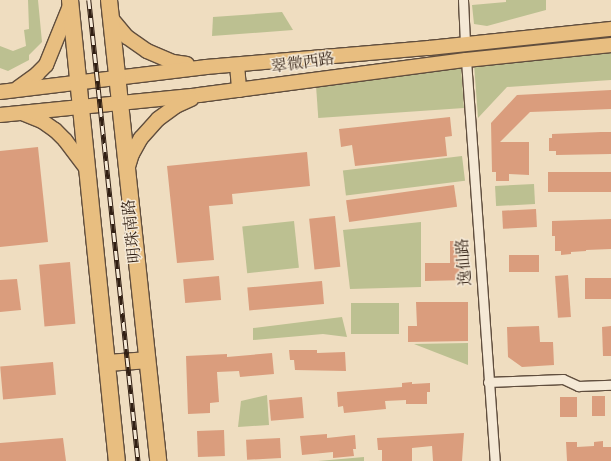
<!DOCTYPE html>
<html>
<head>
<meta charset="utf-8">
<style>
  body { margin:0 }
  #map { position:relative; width:611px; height:461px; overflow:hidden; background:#efddc0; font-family:Vollkorn,"Noto Serif SC",serif }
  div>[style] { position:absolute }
  .green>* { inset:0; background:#bcc091; transform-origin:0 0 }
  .building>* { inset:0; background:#da9d7d; transform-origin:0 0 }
  .roads { filter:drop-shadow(1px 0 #604e3e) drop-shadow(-1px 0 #604e3e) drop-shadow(0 1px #604e3e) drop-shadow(0 -1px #604e3e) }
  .street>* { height:9px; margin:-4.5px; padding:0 4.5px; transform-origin:4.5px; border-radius:4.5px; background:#f5e9d6 }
  .primary>* { height:14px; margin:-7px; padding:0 7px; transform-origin:7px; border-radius:7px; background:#e8be80 }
  .highway>* { height:16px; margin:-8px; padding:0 8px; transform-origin:8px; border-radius:8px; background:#e8be80 }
  .rail>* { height:4.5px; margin-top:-2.25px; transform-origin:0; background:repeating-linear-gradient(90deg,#f5e9d6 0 9px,#311f13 0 18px); box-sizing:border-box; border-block:1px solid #311f13 }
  span { translate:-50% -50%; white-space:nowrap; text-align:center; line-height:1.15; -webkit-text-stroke:3px #f5e9d6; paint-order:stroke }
  .street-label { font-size:16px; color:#311f13 }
</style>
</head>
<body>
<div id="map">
  <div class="green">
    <div style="clip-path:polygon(28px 0,38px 0,42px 42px,29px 55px,29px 60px,8px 71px,0 68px,0 46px,13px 51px,26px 46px,24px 30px,29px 29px)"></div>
    <div style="clip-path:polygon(506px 0,546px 0,546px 10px,487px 26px,474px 24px,472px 5px,506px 2px)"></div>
    <div style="clip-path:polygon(282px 12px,293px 30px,212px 36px,213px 17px)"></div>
    <div style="clip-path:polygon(611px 49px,611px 80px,507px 87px,478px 118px,474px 64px)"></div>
    <div style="left:461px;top:66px;width:42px;height:146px;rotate:86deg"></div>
    <div style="left:462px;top:156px;width:25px;height:120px;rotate:83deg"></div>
    <div style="left:534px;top:184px;width:20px;height:39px;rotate:87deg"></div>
    <div style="left:294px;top:221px;width:47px;height:52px;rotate:84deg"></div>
    <div style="clip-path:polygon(421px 222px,421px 287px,350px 289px,343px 230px)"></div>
    <div style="left:351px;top:303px;width:48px;height:31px"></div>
    <div style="clip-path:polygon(342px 317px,347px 337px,323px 334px,253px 340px,253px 328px)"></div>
    <div style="clip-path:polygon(468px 343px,468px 365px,414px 344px)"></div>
    <div style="clip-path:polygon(267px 395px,269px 425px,238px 427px,241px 401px)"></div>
    <div style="clip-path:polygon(364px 457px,364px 461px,318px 461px)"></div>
  </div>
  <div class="building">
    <div style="clip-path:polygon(611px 90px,611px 109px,530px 112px,500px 142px,529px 142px,529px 175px,509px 174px,509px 181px,496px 181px,496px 172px,492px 172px,491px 123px,517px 95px)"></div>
    <div style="clip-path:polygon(450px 117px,452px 136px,445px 137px,447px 156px,355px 166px,352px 145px,341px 147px,339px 129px)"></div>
    <div style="clip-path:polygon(601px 132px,611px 132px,611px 154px,556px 155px,556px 151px,549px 151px,549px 138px,552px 138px,552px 134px)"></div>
    <div style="clip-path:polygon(38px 147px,48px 242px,0 247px,0 151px)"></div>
    <div style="clip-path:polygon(307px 152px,310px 186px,232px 194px,233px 204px,209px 206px,214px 260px,177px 263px,167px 166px)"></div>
    <div style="left:611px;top:172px;width:20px;height:63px;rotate:90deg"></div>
    <div style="left:454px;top:185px;width:22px;height:109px;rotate:82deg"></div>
    <div style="left:536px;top:209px;width:18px;height:34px;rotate:87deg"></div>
    <div style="left:335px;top:216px;width:51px;height:26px;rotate:84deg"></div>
    <div style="clip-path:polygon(611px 219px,611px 249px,586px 250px,586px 251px,571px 252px,571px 254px,561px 255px,561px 251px,555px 251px,555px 236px,552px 236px,552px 221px)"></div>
    <div style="clip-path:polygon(450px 241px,467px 241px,467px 280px,425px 281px,425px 263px,450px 263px)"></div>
    <div style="left:509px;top:255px;width:30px;height:17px"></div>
    <div style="left:70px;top:262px;width:62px;height:31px;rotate:85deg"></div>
    <div style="left:568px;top:275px;width:42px;height:13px;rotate:86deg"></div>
    <div style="left:219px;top:276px;width:24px;height:36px;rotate:85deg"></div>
    <div style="left:611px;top:278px;width:21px;height:26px;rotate:90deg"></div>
    <div style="clip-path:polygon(17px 279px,21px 310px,0 312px,0 280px)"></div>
    <div style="left:322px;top:281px;width:23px;height:75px;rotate:85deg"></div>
    <div style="clip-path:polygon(416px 302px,468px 302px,468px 341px,408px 342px,408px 326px,417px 326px)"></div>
    <div style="clip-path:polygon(539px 326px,540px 342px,553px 342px,554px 365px,522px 367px,508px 357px,507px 327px)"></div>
    <div style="clip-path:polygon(611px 326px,611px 356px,603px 356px,602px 327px)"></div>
    <div style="clip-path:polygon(289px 350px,317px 350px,317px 353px,345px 352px,346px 371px,295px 370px,294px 360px,290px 360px)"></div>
    <div style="clip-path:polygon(272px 353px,274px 374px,240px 377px,239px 371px,217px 372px,219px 402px,210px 403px,210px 413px,188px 414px,186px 356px,227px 354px,227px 357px)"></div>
    <div style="left:53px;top:362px;width:33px;height:53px;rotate:85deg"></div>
    <div style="clip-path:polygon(412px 382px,412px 384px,430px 383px,430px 392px,427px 392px,427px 404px,406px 404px,406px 400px,385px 401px,386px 409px,344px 413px,343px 406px,338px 407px,337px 392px,402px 387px,402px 383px)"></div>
    <div style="left:605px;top:396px;width:20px;height:13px;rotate:90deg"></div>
    <div style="left:302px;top:397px;width:21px;height:33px;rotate:85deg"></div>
    <div style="left:577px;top:397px;width:20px;height:17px;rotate:90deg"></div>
    <div style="left:224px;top:430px;width:26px;height:27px;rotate:88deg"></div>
    <div style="clip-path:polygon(464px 433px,462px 461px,433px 461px,432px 446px,412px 448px,412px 461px,382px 461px,382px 450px,378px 450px,377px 438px)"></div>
    <div style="clip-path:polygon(327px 434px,327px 438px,355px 435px,356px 449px,353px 449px,354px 456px,333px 458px,333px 452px,302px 455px,300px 436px)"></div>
    <div style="clip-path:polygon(63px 438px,66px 461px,0 461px,0 443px)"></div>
    <div style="left:280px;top:438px;width:20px;height:34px;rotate:87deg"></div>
    <div style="clip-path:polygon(603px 441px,603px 447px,611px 447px,611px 461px,567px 461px,566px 442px,577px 442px,577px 447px,594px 446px,594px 442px)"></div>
  </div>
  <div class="roads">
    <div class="street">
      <div style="left:463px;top:0;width:43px;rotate:87.3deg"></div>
      <div style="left:466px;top:60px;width:402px;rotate:85.9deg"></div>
      <div style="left:488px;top:382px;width:75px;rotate:-2.3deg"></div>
      <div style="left:563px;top:379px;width:17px;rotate:25deg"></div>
      <div style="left:578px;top:386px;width:33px;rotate:-2deg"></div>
    </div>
    <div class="primary">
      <div style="left:111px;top:18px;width:25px;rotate:50deg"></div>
      <div style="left:127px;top:37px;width:24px;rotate:35deg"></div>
      <div style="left:147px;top:51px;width:28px;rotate:23deg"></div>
      <div style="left:173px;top:62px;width:14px;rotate:8deg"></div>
      <div style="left:237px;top:65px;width:25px;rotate:85deg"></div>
      <div style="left:18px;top:88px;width:24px;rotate:-36deg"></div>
      <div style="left:37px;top:74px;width:13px;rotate:-45deg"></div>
      <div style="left:46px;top:65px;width:64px;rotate:-67.9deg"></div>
      <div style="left:0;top:92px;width:208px;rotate:-6.9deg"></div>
      <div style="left:206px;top:67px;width:224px;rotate:-4.9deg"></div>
      <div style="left:429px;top:48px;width:183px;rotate:-6deg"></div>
      <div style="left:22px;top:113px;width:22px;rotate:22deg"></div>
      <div style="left:42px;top:121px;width:16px;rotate:35deg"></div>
      <div style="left:55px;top:130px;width:14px;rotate:45deg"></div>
      <div style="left:65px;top:140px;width:38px;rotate:53deg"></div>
      <div style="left:0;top:115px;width:200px;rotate:-5.7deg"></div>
      <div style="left:199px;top:95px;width:269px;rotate:-7.5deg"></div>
      <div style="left:466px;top:60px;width:146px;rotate:-5.9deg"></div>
      <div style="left:127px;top:170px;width:17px;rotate:-73deg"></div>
      <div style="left:132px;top:154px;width:18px;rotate:-61deg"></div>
      <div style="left:141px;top:138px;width:25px;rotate:-48deg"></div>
      <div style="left:158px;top:119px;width:22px;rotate:-36deg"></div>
      <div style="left:176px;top:106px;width:17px;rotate:-25deg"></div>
    </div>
    <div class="highway">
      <div style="left:70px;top:0;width:463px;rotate:84.2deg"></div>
      <div style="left:109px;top:0;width:464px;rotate:83.9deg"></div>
      <div style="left:107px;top:363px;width:39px;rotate:-4deg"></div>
    </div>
  </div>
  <div class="rail">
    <div style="left:89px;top:0;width:464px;rotate:83.9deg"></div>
  </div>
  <div class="street-label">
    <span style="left:303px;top:64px;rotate:-8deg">翠微西路</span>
    <span style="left:133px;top:231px;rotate:-96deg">明珠南路</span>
    <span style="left:465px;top:262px;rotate:-94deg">逸仙路</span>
  </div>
</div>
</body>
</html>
